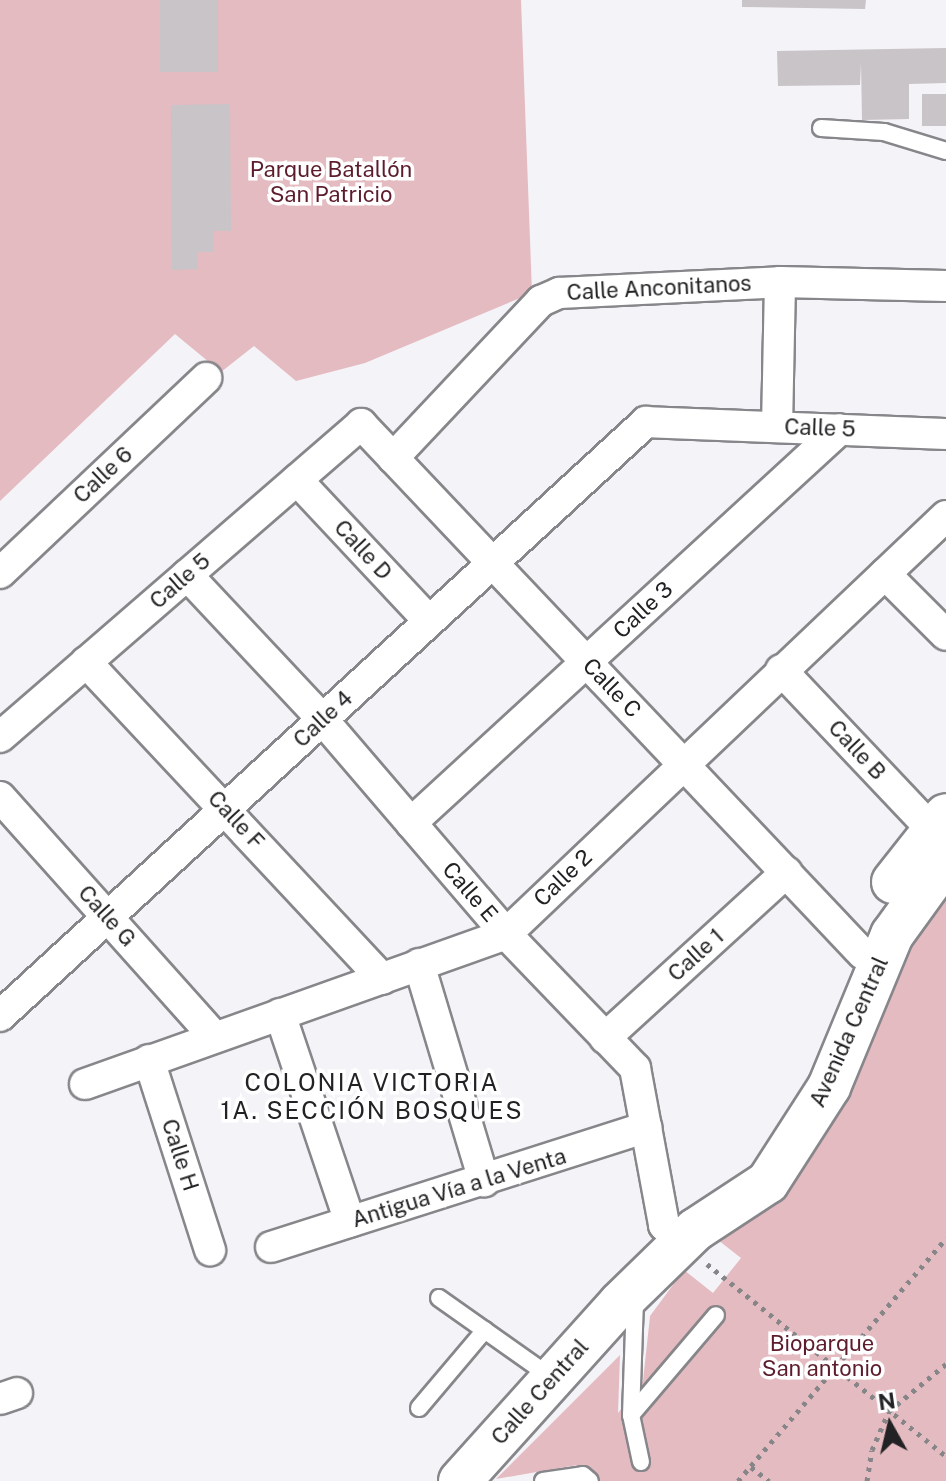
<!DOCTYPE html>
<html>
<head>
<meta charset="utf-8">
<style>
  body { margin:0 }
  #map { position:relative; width:946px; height:1481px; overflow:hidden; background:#f4f3f7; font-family:"Public Sans",sans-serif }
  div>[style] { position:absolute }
  .green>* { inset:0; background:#e4bbc1 }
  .building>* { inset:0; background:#c8c4c7; transform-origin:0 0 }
  .path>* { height:5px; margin-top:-2.5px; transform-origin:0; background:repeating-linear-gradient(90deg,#868588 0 4px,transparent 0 10px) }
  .roads { filter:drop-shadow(2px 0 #87868a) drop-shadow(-2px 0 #87868a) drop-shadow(0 2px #87868a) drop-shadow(0 -2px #87868a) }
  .lane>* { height:16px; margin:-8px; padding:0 8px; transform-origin:8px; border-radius:8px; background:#fff }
  .street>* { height:30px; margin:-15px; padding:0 15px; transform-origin:15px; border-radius:15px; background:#fff }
  .secondary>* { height:42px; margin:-21px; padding:0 21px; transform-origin:21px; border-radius:21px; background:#fff }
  span { translate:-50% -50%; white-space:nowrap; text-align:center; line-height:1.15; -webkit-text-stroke:7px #fff; paint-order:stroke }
  .park-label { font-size:22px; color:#5c1c2c }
  .street-label { font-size:22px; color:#222123 }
  .neighbourhood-label { font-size:24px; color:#222123; letter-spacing:2px }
  .north { position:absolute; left:850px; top:1385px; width:80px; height:80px; -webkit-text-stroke:6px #fff; paint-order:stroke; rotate:352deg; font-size:22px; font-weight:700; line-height:32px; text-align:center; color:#222123 }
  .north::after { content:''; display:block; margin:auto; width:28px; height:36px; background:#222123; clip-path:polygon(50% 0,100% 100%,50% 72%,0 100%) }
</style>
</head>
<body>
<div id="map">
  <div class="green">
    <div style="clip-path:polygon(0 0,521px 0,532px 293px,365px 363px,296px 381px,254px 346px,221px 372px,175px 334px,0 501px)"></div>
    <div style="clip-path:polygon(946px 898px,946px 1481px,565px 1481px,577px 1465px,496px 1479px,620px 1355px,618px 1413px,643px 1381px,650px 1316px,684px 1270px,713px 1293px,741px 1258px,709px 1233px)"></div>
  </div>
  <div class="building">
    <div style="left:160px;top:0;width:58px;height:72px"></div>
    <div style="clip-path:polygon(742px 0,866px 0,865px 9px,742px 7px)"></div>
    <div style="clip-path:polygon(946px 48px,946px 83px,909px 84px,909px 119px,862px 120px,861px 63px,860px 85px,778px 86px,777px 51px)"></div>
    <div style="left:922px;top:94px;width:24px;height:32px"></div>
    <div style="clip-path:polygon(230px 104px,231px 231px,213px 231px,214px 252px,198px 252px,198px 269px,172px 270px,171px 105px)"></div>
  </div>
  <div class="path">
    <div style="left:707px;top:1264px;width:307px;rotate:38.8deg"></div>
    <div style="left:751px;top:1467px;width:23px;rotate:38deg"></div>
    <div style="left:738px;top:1481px;width:320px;rotate:-49.4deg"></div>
    <div style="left:867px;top:1481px;width:31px;rotate:-81deg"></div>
    <div style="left:872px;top:1450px;width:43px;rotate:-66.4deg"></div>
    <div style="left:889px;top:1411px;width:74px;rotate:-39.5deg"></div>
  </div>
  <div class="roads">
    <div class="lane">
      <div style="left:821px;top:128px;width:63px;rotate:3.6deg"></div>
      <div style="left:884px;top:132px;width:65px;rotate:17deg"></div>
      <div style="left:439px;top:1298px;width:137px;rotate:35.2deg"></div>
      <div style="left:635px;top:1300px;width:115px;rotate:92deg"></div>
      <div style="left:631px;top:1415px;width:48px;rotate:78deg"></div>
      <div style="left:419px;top:1408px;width:102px;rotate:-49.8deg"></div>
      <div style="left:631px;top:1415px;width:131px;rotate:-49.6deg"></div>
      <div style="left:543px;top:1481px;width:40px;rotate:-8.5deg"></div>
      <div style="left:583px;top:1475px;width:9px;rotate:41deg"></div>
    </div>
    <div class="street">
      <div style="left:777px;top:427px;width:145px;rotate:-88.8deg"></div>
      <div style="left:393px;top:458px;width:216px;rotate:-46.7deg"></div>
      <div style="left:541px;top:301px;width:20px;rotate:-24deg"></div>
      <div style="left:559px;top:293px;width:221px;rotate:-2.8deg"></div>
      <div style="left:780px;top:282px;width:166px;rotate:1.4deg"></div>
      <div style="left:297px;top:480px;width:193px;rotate:46.9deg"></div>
      <div style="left:0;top:573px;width:284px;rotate:-43.4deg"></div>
      <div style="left:885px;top:574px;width:86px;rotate:45deg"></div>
      <div style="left:187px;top:575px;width:197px;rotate:46.8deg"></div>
      <div style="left:322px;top:719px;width:283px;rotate:49.4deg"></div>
      <div style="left:506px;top:934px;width:186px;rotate:46.1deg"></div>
      <div style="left:635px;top:1068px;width:160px;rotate:79.5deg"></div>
      <div style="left:664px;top:1225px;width:25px;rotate:45deg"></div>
      <div style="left:86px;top:662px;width:434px;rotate:46.9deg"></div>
      <div style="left:781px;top:670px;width:221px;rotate:46.6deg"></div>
      <div style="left:0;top:737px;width:478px;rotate:-40.9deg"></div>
      <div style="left:361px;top:424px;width:729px;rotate:46.56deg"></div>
      <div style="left:0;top:797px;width:321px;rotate:48.2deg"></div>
      <div style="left:411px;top:823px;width:582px;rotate:-42.56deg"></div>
      <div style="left:419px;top:964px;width:227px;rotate:73.3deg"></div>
      <div style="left:280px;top:1014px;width:219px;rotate:71.4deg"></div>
      <div style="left:0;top:1016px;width:878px;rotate:-42.6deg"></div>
      <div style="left:646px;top:422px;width:300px;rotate:2.3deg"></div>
      <div style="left:605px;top:1038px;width:246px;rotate:-42.4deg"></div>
      <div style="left:149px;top:1060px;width:200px;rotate:72.2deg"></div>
      <div style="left:85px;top:1084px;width:447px;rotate:-19.6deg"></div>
      <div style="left:506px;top:934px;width:607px;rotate:-43.53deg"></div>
      <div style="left:271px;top:1247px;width:394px;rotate:-17.7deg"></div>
      <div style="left:0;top:1399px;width:18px;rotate:-19deg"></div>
    </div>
    <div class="secondary">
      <div style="left:893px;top:882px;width:85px;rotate:-51.7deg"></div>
      <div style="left:460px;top:1481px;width:239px;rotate:-48deg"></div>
      <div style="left:620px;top:1303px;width:105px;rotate:-44.2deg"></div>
      <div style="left:695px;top:1230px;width:87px;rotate:-33.3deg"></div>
      <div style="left:768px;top:1182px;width:113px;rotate:-57.3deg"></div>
      <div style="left:829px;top:1087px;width:165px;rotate:-67.5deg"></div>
      <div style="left:892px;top:935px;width:92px;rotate:-54.2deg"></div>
    </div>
  </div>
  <div class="park-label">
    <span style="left:331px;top:182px">Parque Batallón<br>San Patricio</span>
    <span style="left:822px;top:1356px">Bioparque<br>San antonio</span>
  </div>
  <div class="street-label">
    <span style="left:659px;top:288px;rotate:-3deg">Calle Anconitanos</span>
    <span style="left:820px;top:428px;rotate:2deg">Calle 5</span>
    <span style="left:103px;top:475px;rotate:-43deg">Calle 6</span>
    <span style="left:363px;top:550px;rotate:47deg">Calle D</span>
    <span style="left:180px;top:581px;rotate:-41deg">Calle 5</span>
    <span style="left:643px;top:610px;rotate:-43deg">Calle 3</span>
    <span style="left:612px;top:688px;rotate:46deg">Calle C</span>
    <span style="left:323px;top:719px;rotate:-43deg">Calle 4</span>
    <span style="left:857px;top:750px;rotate:47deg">Calle B</span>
    <span style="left:236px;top:820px;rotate:47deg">Calle F</span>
    <span style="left:563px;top:878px;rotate:-44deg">Calle 2</span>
    <span style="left:470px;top:892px;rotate:49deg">Calle E</span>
    <span style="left:107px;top:916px;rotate:48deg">Calle G</span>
    <span style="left:696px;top:955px;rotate:-42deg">Calle 1</span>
    <span style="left:849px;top:1032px;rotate:-66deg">Avenida Central</span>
    <span style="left:180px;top:1155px;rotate:72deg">Calle H</span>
    <span style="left:459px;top:1188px;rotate:-17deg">Antigua Vía a la Venta</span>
    <span style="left:540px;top:1392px;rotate:-48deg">Calle Central</span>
  </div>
  <div class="neighbourhood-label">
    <span style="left:372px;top:1097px">COLONIA VICTORIA<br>1A. SECCIÓN BOSQUES</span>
  </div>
  <div class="north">N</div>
</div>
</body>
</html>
